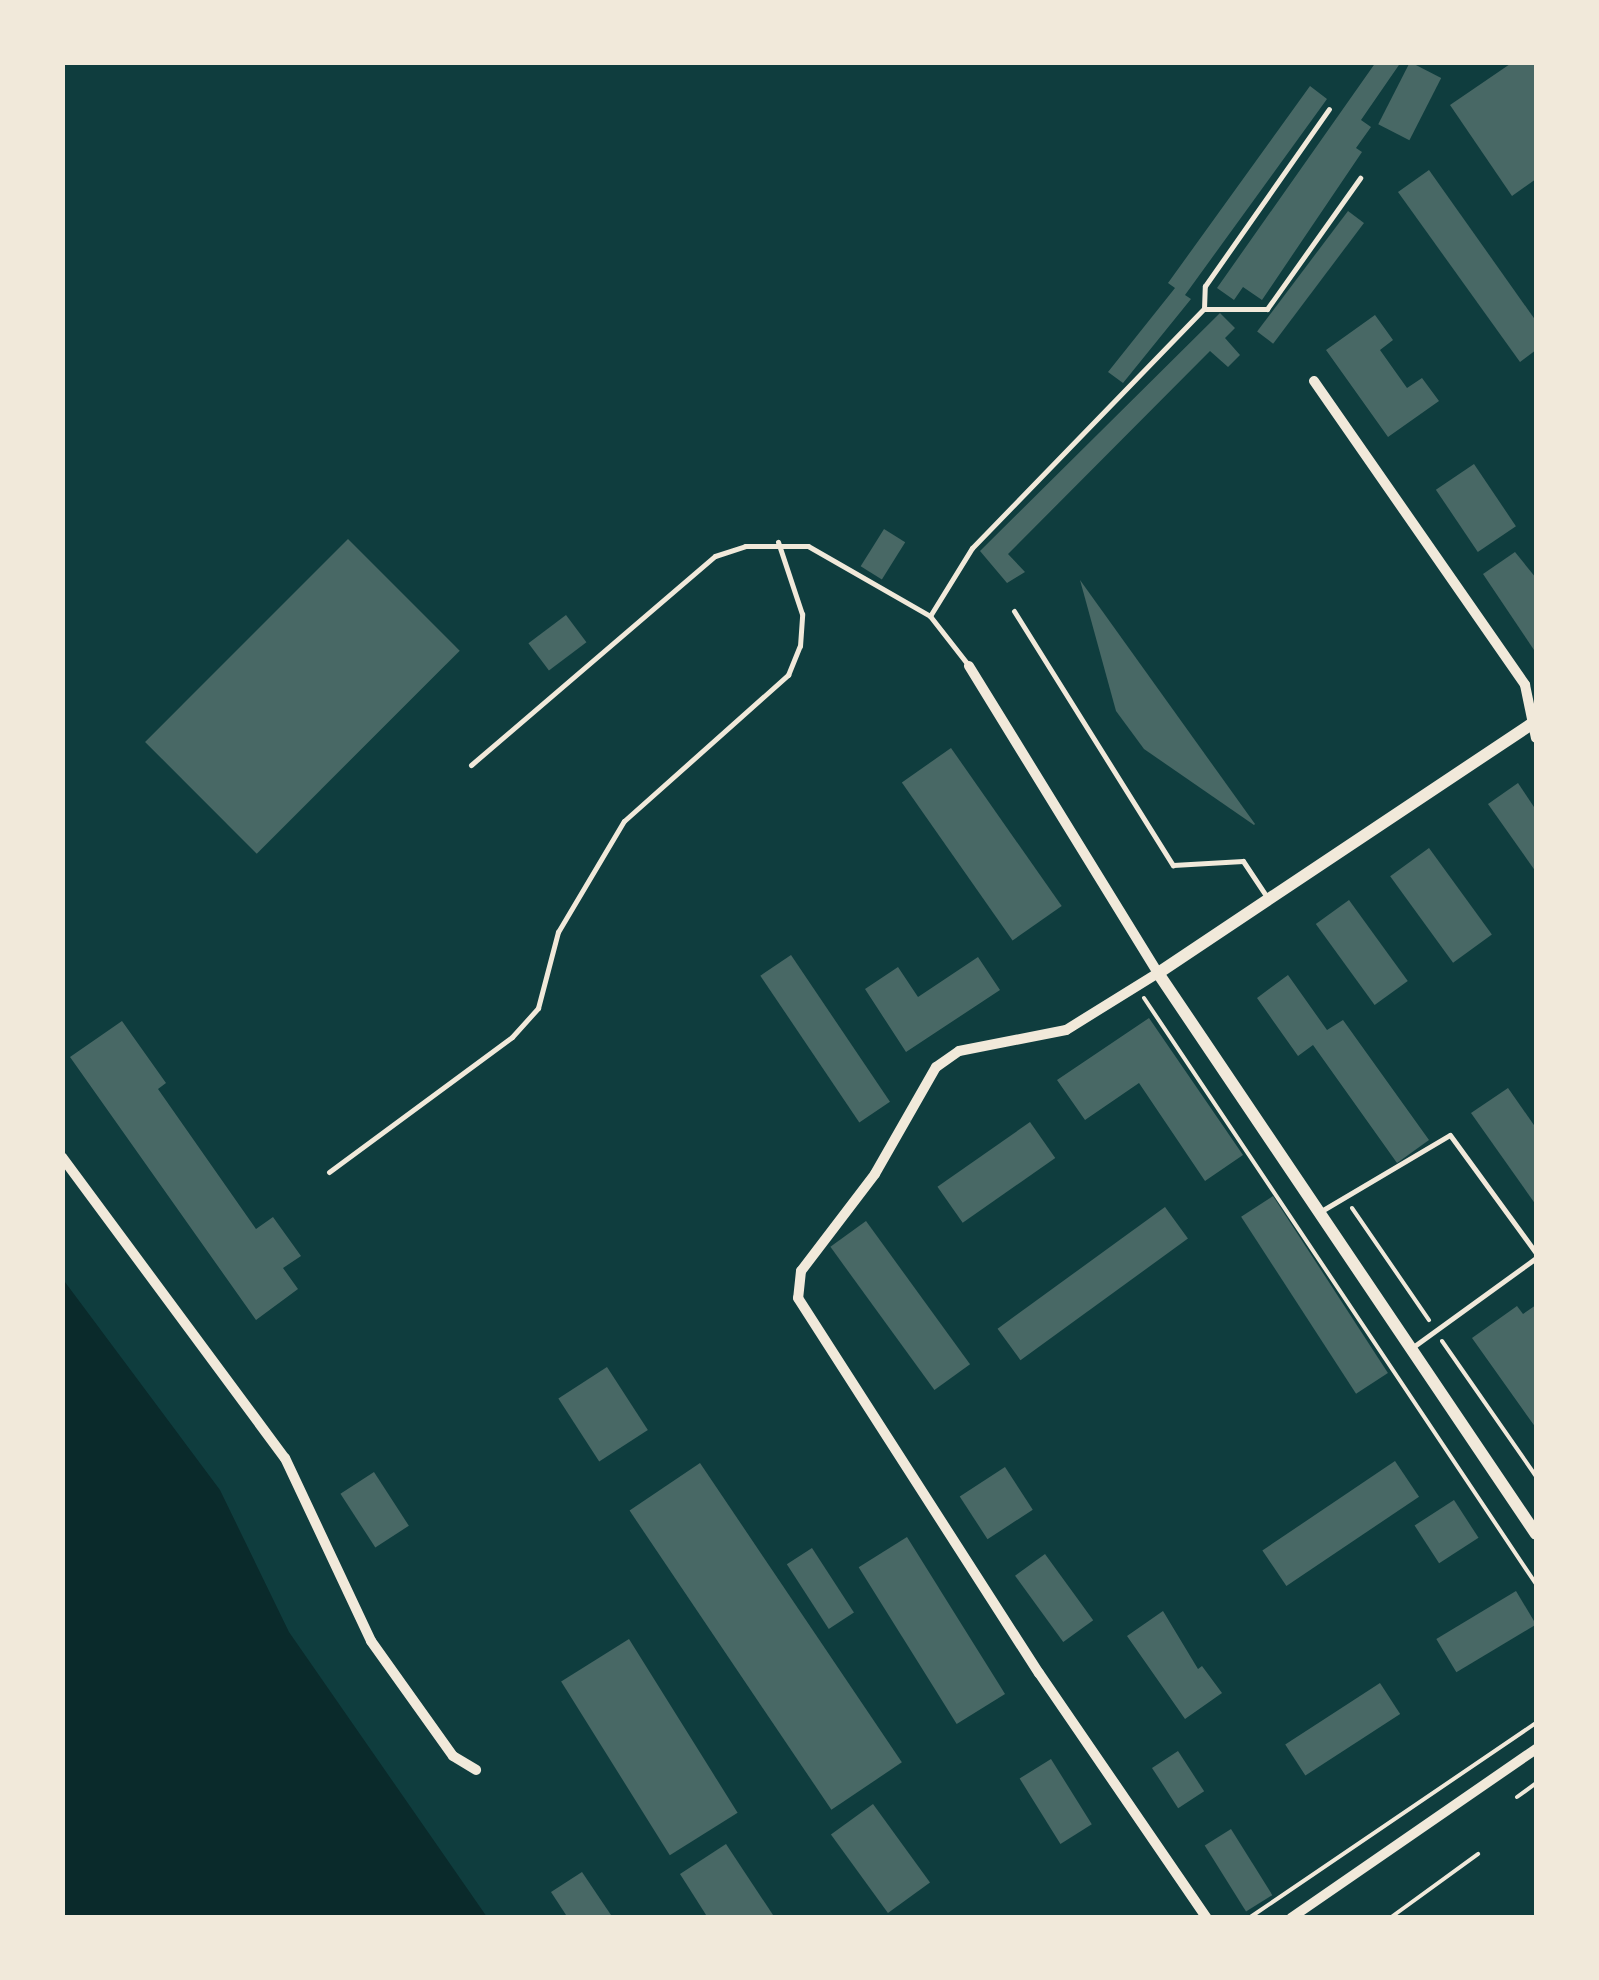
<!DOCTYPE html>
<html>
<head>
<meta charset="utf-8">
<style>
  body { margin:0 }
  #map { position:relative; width:1599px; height:1980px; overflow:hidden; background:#0f3d3e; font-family:Spectral,serif }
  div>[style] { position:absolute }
  .water>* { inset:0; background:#0a2a2b }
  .building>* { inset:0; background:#486865; transform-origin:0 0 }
  .path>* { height:4px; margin:-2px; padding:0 2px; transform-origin:2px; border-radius:2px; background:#f1e9da }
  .service>* { height:5px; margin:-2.5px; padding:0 2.5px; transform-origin:2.5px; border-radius:2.5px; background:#f1e9da }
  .minor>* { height:10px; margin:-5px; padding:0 5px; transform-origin:5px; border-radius:5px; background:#f1e9da }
  .tertiary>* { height:12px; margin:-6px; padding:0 6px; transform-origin:6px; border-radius:6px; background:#f1e9da }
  span { translate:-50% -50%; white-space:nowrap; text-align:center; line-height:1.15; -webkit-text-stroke:8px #f1e9da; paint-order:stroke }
  .frame { position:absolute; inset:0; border:65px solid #f1e9da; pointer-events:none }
</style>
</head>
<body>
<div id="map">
  <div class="water">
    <div style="clip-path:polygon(62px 1278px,220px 1490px,289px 1632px,487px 1917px,63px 1917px)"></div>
  </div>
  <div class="building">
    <div style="clip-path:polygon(1376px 62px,1401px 62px,1361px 120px,1371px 127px,1356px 148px,1362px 152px,1262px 300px,1243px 287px,1234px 300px,1217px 288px)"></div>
    <div style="left:1410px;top:62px;width:35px;height:70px;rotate:27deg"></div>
    <div style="clip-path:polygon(1513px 62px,1536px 62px,1536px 179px,1512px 196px,1450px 105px)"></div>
    <div style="clip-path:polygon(1310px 86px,1327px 99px,1185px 295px,1191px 299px,1123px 383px,1108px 372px,1175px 288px,1168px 283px)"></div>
    <div style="clip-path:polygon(1429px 170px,1536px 321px,1536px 350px,1520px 362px,1398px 192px)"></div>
    <div style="left:1348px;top:211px;width:20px;height:151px;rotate:37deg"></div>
    <div style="clip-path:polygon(1220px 313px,1235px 328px,1225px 338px,1240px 355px,1228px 367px,1210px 351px,1008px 554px,1025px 572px,1007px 583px,980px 551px)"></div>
    <div style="clip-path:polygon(1375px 315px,1393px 340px,1380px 350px,1407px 388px,1422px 378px,1439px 401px,1388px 437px,1326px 350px)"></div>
    <div style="left:1474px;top:464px;width:75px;height:46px;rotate:56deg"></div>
    <div style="left:884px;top:529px;width:25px;height:44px;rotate:32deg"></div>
    <div style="left:348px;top:539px;width:158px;height:287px;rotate:45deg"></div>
    <div style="clip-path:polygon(1515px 552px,1536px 578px,1536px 653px,1483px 574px)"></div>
    <div style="clip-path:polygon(1080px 580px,1255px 824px,1254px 825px,1144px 749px,1116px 711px)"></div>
    <div style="left:566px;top:615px;width:34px;height:47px;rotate:53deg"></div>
    <div style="left:951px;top:748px;width:193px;height:60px;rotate:55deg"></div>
    <div style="clip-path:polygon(1518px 783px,1536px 810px,1536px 872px,1488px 804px)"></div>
    <div style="left:1429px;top:848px;width:107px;height:48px;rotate:54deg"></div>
    <div style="left:1349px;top:900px;width:100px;height:41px;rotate:54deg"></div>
    <div style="left:791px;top:955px;width:177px;height:37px;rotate:56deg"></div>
    <div style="clip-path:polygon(978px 957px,1000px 990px,906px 1052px,865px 989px,898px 967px,918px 997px)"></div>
    <div style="clip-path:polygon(1288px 975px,1327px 1030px,1343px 1020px,1429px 1140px,1397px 1163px,1313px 1045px,1298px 1056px,1257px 998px)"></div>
    <div style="clip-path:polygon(1149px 1018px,1243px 1155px,1205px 1181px,1139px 1083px,1085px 1120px,1057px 1080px)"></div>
    <div style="clip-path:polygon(122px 1021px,166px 1083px,158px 1089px,256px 1229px,273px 1217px,301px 1256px,283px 1268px,298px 1289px,256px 1320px,70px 1057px)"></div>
    <div style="clip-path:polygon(1508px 1088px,1536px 1128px,1536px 1205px,1471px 1113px)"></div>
    <div style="left:1030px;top:1122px;width:44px;height:113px;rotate:55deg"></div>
    <div style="left:1273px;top:1196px;width:211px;height:38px;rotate:57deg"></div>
    <div style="left:1165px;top:1207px;width:39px;height:207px;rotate:54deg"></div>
    <div style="left:866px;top:1221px;width:177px;height:44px;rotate:54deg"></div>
    <div style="clip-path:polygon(1536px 1305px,1536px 1428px,1472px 1338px,1517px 1306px,1523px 1314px)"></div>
    <div style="left:607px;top:1367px;width:75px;height:58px;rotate:57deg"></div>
    <div style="left:1395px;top:1461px;width:43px;height:160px;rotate:56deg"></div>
    <div style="left:700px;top:1463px;width:361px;height:85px;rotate:56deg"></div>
    <div style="left:1005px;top:1467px;width:51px;height:54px;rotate:57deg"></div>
    <div style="left:374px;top:1472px;width:64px;height:40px;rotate:57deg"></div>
    <div style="left:1454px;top:1500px;width:45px;height:47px;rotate:57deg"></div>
    <div style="left:907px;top:1537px;width:185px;height:57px;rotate:58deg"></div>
    <div style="left:812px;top:1548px;width:77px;height:30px;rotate:57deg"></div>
    <div style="left:1045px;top:1554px;width:82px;height:37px;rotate:54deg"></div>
    <div style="left:1516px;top:1591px;width:39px;height:93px;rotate:59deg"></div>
    <div style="clip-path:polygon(1163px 1611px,1198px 1669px,1202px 1666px,1222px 1693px,1185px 1719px,1127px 1636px)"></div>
    <div style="left:629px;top:1639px;width:205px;height:80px;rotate:58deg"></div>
    <div style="left:1380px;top:1683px;width:37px;height:113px;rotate:57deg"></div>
    <div style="left:1178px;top:1751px;width:48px;height:31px;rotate:57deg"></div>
    <div style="left:1051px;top:1759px;width:77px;height:37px;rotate:58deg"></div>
    <div style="left:873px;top:1804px;width:97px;height:52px;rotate:54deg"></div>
    <div style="left:1231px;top:1829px;width:78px;height:31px;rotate:58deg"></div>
    <div style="clip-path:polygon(726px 1844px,775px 1918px,708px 1918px,680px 1874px)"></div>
    <div style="clip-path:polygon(582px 1872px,613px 1918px,568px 1918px,551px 1892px)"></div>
  </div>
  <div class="path">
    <div style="left:1144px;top:998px;width:705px;rotate:56.22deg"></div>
    <div style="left:1352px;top:1208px;width:136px;rotate:55.5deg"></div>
    <div style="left:1442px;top:1341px;width:165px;rotate:55.2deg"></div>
    <div style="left:1517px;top:1797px;width:24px;rotate:-36deg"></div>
    <div style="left:1249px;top:1918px;width:347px;rotate:-34.2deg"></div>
    <div style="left:1390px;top:1918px;width:109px;rotate:-36deg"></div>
  </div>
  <div class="service">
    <div style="left:1204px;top:309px;width:63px"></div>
    <div style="left:1267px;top:309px;width:161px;rotate:-54.6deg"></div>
    <div style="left:1014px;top:611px;width:300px;rotate:58deg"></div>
    <div style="left:1173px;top:865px;width:70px;rotate:-3.3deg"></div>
    <div style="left:1243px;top:861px;width:43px;rotate:56.3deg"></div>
    <div style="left:930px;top:616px;width:80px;rotate:-58.3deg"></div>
    <div style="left:972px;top:548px;width:333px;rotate:-45.9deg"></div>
    <div style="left:1204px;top:309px;width:23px;rotate:-88deg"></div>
    <div style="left:1205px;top:286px;width:216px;rotate:-55deg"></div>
    <div style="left:471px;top:765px;width:321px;rotate:-40.6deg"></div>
    <div style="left:715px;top:556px;width:32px;rotate:-18deg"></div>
    <div style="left:745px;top:546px;width:63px"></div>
    <div style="left:808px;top:546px;width:141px;rotate:29.8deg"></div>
    <div style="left:930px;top:616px;width:63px;rotate:52deg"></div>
    <div style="left:329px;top:1172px;width:227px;rotate:-36.4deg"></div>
    <div style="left:512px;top:1037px;width:39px;rotate:-48deg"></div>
    <div style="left:538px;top:1008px;width:79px;rotate:-75.3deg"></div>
    <div style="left:558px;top:932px;width:129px;rotate:-59.3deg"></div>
    <div style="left:624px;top:821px;width:220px;rotate:-41.7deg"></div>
    <div style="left:788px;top:675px;width:31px;rotate:-68deg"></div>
    <div style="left:800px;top:646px;width:32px;rotate:-86deg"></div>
    <div style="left:802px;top:614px;width:76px;rotate:-108.4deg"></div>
    <div style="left:1323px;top:1210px;width:147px;rotate:-30.6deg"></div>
    <div style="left:1450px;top:1135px;width:146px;rotate:53.9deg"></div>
    <div style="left:1413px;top:1347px;width:152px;rotate:-35.9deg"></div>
  </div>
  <div class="minor">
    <div style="left:1314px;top:381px;width:370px;rotate:55.2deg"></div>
    <div style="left:1525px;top:685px;width:54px;rotate:78.3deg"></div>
    <div style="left:969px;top:666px;width:361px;rotate:58.4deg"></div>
    <div style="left:1158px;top:973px;width:108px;rotate:148.2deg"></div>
    <div style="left:1066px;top:1030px;width:109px;rotate:168.9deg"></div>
    <div style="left:959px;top:1051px;width:28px;rotate:145deg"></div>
    <div style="left:936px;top:1067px;width:123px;rotate:119.7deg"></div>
    <div style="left:875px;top:1174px;width:122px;rotate:127.3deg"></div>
    <div style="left:801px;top:1271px;width:27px;rotate:96deg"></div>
    <div style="left:798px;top:1298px;width:446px;rotate:57.3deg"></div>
    <div style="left:1039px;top:1673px;width:297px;rotate:55.6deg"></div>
    <div style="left:62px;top:1157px;width:375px;rotate:53.5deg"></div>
    <div style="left:285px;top:1458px;width:202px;rotate:64.8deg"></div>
    <div style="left:371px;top:1641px;width:141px;rotate:54.5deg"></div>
    <div style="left:453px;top:1756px;width:27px;rotate:31deg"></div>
    <div style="left:1291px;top:1918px;width:298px;rotate:-34.6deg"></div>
  </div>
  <div class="tertiary">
    <div style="left:1536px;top:721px;width:454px;rotate:146.3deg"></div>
    <div style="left:1158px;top:973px;width:676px;rotate:56.03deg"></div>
  </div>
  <div class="frame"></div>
</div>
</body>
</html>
